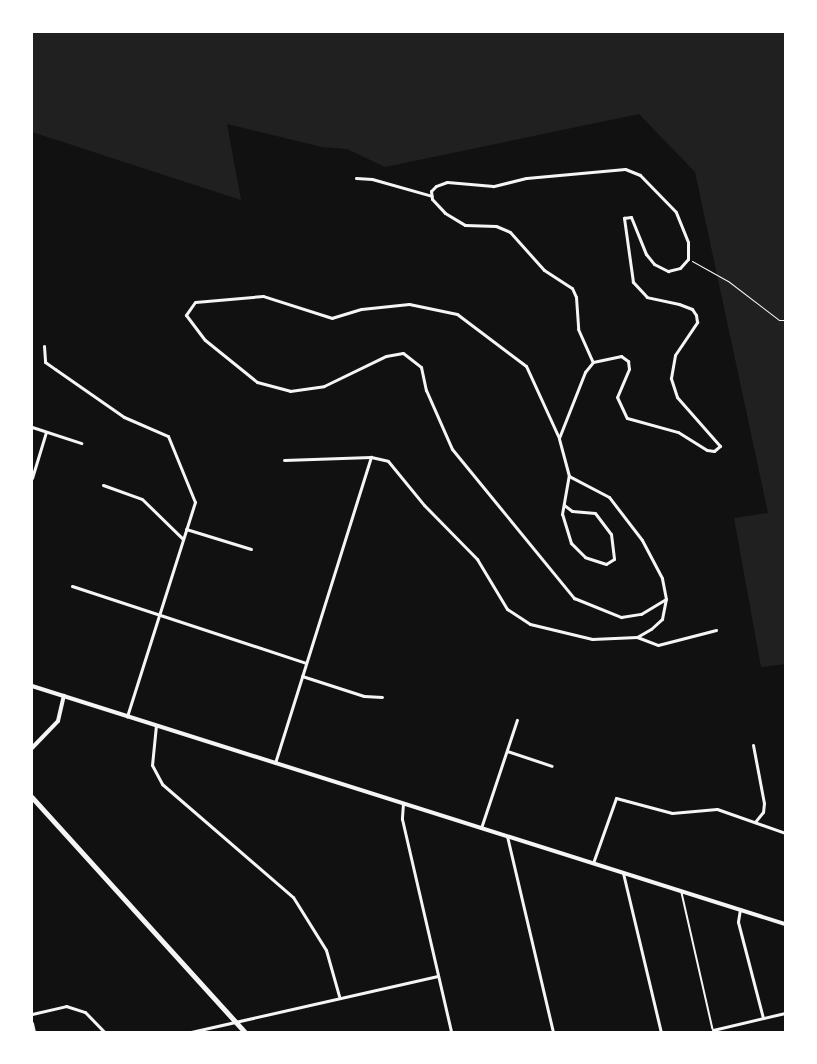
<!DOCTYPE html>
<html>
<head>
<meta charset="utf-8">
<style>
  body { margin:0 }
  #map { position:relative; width:817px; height:1064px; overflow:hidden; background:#111; font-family:Signika,sans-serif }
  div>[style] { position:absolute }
  .green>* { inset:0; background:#202020 }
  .path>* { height:1px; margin:-0.5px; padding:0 0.5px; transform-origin:0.5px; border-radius:0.5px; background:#f5f5f5 }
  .service>* { height:1.5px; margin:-0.75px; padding:0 0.75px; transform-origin:0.75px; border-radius:0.75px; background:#f5f5f5 }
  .minor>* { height:3px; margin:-1.5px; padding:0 1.5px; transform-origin:1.5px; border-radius:1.5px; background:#f5f5f5 }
  .tertiary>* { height:4px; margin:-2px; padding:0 2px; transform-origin:2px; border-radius:2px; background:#f5f5f5 }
  .secondary>* { height:4.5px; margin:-2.25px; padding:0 2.25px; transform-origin:2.25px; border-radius:2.25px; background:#f5f5f5 }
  span { translate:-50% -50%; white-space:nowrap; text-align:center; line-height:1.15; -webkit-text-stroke:3.5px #fff; paint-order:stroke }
  .frame { position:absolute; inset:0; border:33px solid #fff; pointer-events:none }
</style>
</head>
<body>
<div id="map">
  <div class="green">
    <div style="clip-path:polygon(32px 32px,785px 32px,785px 664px,761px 667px,734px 518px,768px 513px,695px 172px,639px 114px,385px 167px,347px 149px,322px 147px,227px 124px,241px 200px,32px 132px)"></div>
  </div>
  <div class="path">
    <div style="left:692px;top:261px;width:41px;rotate:29.1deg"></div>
    <div style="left:728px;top:281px;width:64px;rotate:37.4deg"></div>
    <div style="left:779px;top:320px;width:6px"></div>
  </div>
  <div class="service">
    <div style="left:682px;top:893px;width:139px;rotate:77.2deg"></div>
  </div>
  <div class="minor">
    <div style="left:356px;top:178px;width:16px;rotate:4deg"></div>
    <div style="left:372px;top:179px;width:62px;rotate:15.8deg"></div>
    <div style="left:44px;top:346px;width:16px;rotate:86deg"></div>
    <div style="left:45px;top:362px;width:12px;rotate:35deg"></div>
    <div style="left:55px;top:369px;width:84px;rotate:34.8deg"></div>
    <div style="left:124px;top:417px;width:48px;rotate:23.4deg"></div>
    <div style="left:168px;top:436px;width:71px;rotate:67.8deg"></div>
    <div style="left:195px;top:502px;width:225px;rotate:107.6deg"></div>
    <div style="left:32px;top:427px;width:52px;rotate:18.1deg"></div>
    <div style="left:559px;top:438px;width:71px;rotate:-68.5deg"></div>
    <div style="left:585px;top:372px;width:13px;rotate:-51deg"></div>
    <div style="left:593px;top:362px;width:29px;rotate:-12deg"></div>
    <div style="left:621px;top:356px;width:9px;rotate:36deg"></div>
    <div style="left:628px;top:361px;width:8px;rotate:83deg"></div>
    <div style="left:629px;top:369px;width:30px;rotate:113deg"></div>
    <div style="left:617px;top:397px;width:23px;rotate:65deg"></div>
    <div style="left:627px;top:418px;width:53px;rotate:15.4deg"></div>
    <div style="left:678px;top:432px;width:34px;rotate:32deg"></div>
    <div style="left:707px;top:450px;width:7px;rotate:8deg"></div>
    <div style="left:714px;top:451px;width:8px;rotate:-40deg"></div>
    <div style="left:720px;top:446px;width:65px;rotate:-131.3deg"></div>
    <div style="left:677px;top:397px;width:20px;rotate:-108deg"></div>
    <div style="left:671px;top:378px;width:23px;rotate:-80deg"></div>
    <div style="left:675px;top:355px;width:40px;rotate:-56deg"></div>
    <div style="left:697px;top:322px;width:7px;rotate:-98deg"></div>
    <div style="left:696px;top:315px;width:7px;rotate:-124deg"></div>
    <div style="left:692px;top:309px;width:14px;rotate:-159deg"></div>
    <div style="left:679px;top:304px;width:33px;rotate:-168deg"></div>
    <div style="left:647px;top:297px;width:21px;rotate:-133deg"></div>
    <div style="left:633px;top:282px;width:65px;rotate:-98deg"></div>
    <div style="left:624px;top:218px;width:7px;rotate:-8deg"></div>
    <div style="left:631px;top:217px;width:40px;rotate:68deg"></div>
    <div style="left:646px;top:254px;width:13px;rotate:51deg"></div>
    <div style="left:654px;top:264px;width:16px;rotate:27deg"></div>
    <div style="left:668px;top:271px;width:12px;rotate:-14deg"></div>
    <div style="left:680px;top:268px;width:12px;rotate:-48deg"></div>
    <div style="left:688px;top:259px;width:17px;rotate:-90deg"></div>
    <div style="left:688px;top:242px;width:32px;rotate:-112deg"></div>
    <div style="left:676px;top:212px;width:52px;rotate:-134.2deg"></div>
    <div style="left:640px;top:175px;width:16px;rotate:-158deg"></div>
    <div style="left:625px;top:169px;width:99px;rotate:174.8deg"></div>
    <div style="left:526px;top:178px;width:34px;rotate:166deg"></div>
    <div style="left:493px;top:186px;width:46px;rotate:-175deg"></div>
    <div style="left:447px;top:182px;width:12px;rotate:160deg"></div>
    <div style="left:436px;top:186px;width:7px;rotate:135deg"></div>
    <div style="left:431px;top:191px;width:8px;rotate:83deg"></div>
    <div style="left:432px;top:199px;width:19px;rotate:47deg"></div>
    <div style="left:445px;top:213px;width:23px;rotate:31deg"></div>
    <div style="left:465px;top:225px;width:31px;rotate:2deg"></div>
    <div style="left:496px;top:226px;width:15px;rotate:23deg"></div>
    <div style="left:510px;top:232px;width:51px;rotate:48.2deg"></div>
    <div style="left:544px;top:270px;width:33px;rotate:33deg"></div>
    <div style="left:572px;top:288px;width:10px;rotate:66deg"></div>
    <div style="left:576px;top:297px;width:32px;rotate:86deg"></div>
    <div style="left:578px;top:329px;width:36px;rotate:66deg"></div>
    <div style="left:284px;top:460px;width:87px;rotate:-2deg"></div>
    <div style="left:371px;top:457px;width:17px;rotate:13deg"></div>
    <div style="left:388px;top:461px;width:57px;rotate:50.7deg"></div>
    <div style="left:424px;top:505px;width:76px;rotate:45.5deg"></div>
    <div style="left:477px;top:559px;width:58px;rotate:59deg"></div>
    <div style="left:507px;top:609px;width:27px;rotate:33deg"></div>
    <div style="left:530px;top:624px;width:64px;rotate:13.6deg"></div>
    <div style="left:592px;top:639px;width:45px;rotate:-2.5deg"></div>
    <div style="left:637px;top:637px;width:16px;rotate:-30deg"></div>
    <div style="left:651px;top:629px;width:15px;rotate:-42deg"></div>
    <div style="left:662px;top:619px;width:20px;rotate:-79deg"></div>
    <div style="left:666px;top:599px;width:21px;rotate:-101deg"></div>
    <div style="left:662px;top:578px;width:43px;rotate:-117.8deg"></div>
    <div style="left:642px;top:540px;width:54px;rotate:-127.5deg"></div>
    <div style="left:609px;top:497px;width:45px;rotate:-152.3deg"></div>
    <div style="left:569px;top:476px;width:39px;rotate:-105deg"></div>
    <div style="left:559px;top:438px;width:79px;rotate:-114.6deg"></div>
    <div style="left:526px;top:366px;width:86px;rotate:-143deg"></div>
    <div style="left:457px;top:314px;width:49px;rotate:-168.2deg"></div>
    <div style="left:409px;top:304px;width:48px;rotate:174.1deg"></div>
    <div style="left:361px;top:309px;width:30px;rotate:163deg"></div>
    <div style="left:332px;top:318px;width:72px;rotate:-162.3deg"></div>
    <div style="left:263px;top:296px;width:68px;rotate:175deg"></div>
    <div style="left:195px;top:302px;width:16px;rotate:125deg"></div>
    <div style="left:186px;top:315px;width:31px;rotate:53deg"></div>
    <div style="left:205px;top:340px;width:67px;rotate:38.9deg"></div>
    <div style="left:257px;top:382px;width:34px;rotate:15deg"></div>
    <div style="left:290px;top:391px;width:34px;rotate:-8deg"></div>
    <div style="left:324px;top:386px;width:69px;rotate:-25.8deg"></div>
    <div style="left:386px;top:356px;width:17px;rotate:-10deg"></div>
    <div style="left:403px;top:353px;width:23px;rotate:38deg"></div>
    <div style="left:421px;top:367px;width:24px;rotate:78deg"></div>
    <div style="left:426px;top:390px;width:64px;rotate:66.2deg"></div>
    <div style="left:452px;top:449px;width:193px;rotate:50.7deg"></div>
    <div style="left:574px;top:598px;width:51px;rotate:22deg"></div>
    <div style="left:621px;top:617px;width:20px;rotate:-9deg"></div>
    <div style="left:641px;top:614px;width:29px;rotate:-31deg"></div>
    <div style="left:32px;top:478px;width:48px;rotate:-73.1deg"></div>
    <div style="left:103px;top:485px;width:41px;rotate:19.7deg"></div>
    <div style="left:142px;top:499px;width:57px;rotate:44.3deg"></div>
    <div style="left:564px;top:505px;width:10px;rotate:37deg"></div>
    <div style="left:572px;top:511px;width:23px;rotate:5deg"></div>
    <div style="left:595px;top:513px;width:26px;rotate:53deg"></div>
    <div style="left:611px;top:534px;width:25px;rotate:83deg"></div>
    <div style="left:614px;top:559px;width:9px;rotate:148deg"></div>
    <div style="left:606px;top:564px;width:22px;rotate:-162deg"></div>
    <div style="left:585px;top:557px;width:20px;rotate:-135deg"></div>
    <div style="left:571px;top:543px;width:30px;rotate:-107deg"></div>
    <div style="left:562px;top:514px;width:39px;rotate:-80deg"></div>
    <div style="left:186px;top:529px;width:68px;rotate:17.1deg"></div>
    <div style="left:72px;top:586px;width:246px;rotate:18.2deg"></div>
    <div style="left:637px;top:637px;width:22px;rotate:21deg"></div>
    <div style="left:658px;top:645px;width:60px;rotate:-14.5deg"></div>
    <div style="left:302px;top:676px;width:65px;rotate:17.9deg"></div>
    <div style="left:364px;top:696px;width:18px;rotate:3deg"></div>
    <div style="left:156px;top:725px;width:40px;rotate:95.7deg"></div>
    <div style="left:152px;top:765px;width:21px;rotate:62deg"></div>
    <div style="left:162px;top:784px;width:173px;rotate:40.8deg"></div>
    <div style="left:293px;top:897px;width:62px;rotate:58.1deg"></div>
    <div style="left:326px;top:950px;width:48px;rotate:74.2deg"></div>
    <div style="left:753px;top:745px;width:59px;rotate:79.3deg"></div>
    <div style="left:764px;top:803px;width:9px;rotate:96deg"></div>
    <div style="left:763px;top:812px;width:13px;rotate:129deg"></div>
    <div style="left:507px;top:751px;width:47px;rotate:18.4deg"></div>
    <div style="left:275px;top:763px;width:321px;rotate:-72.6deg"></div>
    <div style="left:403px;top:803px;width:16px;rotate:94deg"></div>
    <div style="left:402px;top:819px;width:219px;rotate:77deg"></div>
    <div style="left:481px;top:828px;width:114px;rotate:-71.6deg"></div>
    <div style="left:507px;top:836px;width:201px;rotate:76.8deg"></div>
    <div style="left:593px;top:863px;width:69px;rotate:-70.5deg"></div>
    <div style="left:616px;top:798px;width:58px;rotate:15deg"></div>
    <div style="left:672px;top:813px;width:45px;rotate:-5.1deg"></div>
    <div style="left:717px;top:809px;width:72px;rotate:19.4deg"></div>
    <div style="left:623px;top:873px;width:163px;rotate:76.6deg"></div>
    <div style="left:740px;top:909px;width:13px;rotate:99deg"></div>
    <div style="left:738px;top:922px;width:99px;rotate:75.4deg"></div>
    <div style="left:32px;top:1014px;width:35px;rotate:-13deg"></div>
    <div style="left:66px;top:1006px;width:20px;rotate:18deg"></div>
    <div style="left:85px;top:1012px;width:28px;rotate:46deg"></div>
    <div style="left:32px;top:1023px;width:9px;rotate:77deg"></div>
    <div style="left:713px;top:1030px;width:74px;rotate:-13.3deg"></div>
    <div style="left:191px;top:1032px;width:253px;rotate:-12.8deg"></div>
  </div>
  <div class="tertiary">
    <div style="left:32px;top:686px;width:790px;rotate:17.54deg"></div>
    <div style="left:32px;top:748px;width:37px;rotate:-46deg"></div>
    <div style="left:58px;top:721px;width:26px;rotate:-77deg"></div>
  </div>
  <div class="secondary">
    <div style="left:32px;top:797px;width:317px;rotate:47.8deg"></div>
  </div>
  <div class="frame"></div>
</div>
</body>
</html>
